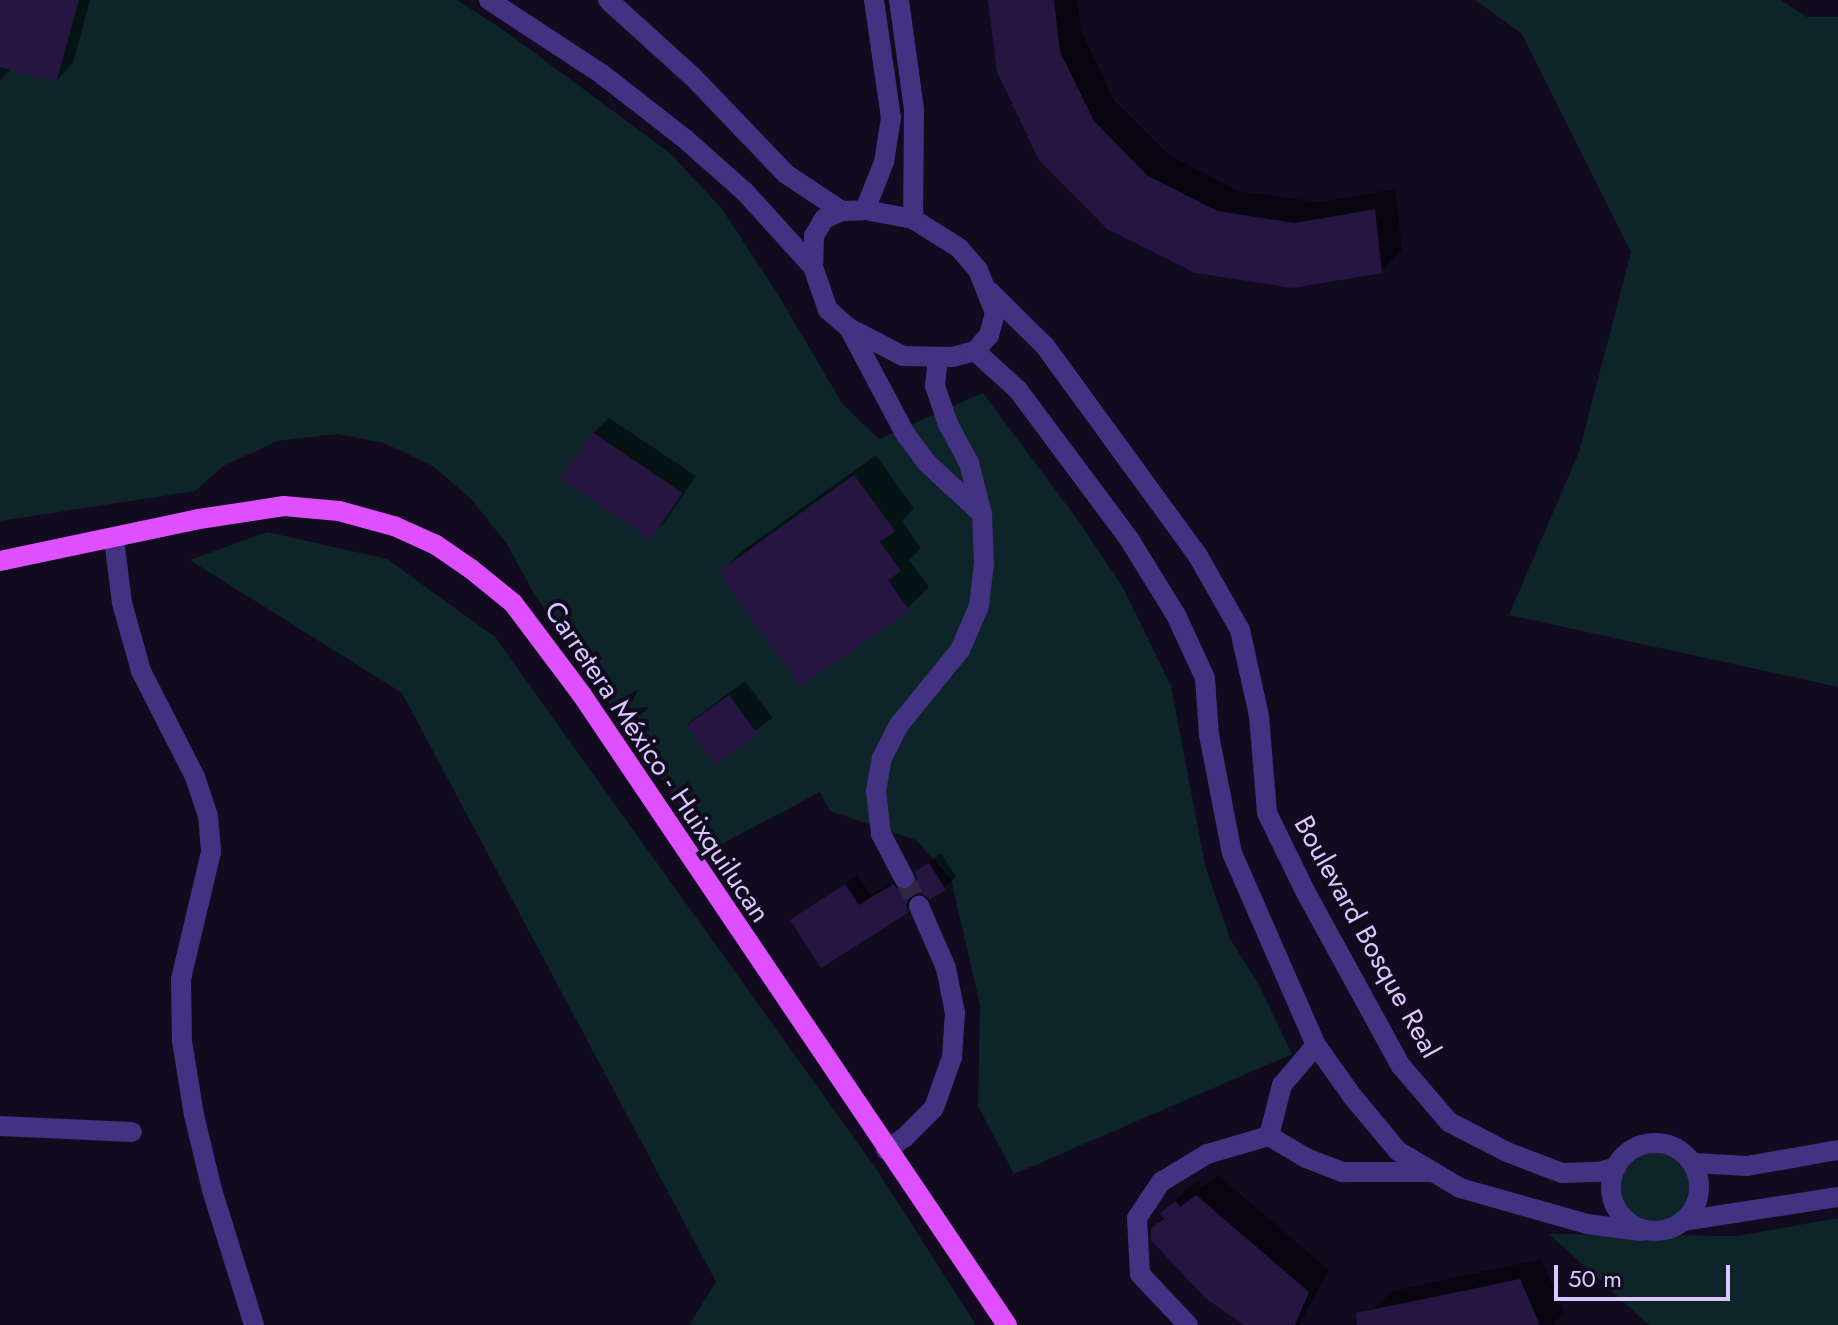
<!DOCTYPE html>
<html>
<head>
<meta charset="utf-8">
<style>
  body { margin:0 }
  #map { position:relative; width:1838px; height:1325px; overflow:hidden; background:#120a1e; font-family:Jost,sans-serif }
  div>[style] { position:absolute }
  .green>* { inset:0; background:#0d2529 }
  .round { border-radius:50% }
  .shadow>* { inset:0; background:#0007; transform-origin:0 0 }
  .building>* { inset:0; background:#261541; transform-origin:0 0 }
  .minor-tunnel>* { height:20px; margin-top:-10px; transform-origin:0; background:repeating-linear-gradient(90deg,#302640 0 20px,transparent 0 30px) }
  .minor>* { height:20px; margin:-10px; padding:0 10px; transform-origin:10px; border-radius:10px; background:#433181 }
  .minor>.ring { margin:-10px; padding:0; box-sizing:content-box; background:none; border:20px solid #433181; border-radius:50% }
  .major>* { height:20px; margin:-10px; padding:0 10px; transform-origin:10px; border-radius:10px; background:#de4fff }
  span { translate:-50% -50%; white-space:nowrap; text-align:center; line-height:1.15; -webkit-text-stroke:8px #120a1e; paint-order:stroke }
  .street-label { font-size:28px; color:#d8c8ff }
  .scale { position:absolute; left:1554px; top:1265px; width:176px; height:36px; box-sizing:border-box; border:4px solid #d8c8ff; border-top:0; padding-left:10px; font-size:24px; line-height:28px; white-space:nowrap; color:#d8c8ff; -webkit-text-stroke:6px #120a1e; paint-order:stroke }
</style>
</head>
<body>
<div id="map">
  <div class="green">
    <div style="clip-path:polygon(0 0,457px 0,505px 31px,671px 154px,722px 209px,777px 293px,842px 403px,879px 439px,983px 393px,1077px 519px,1122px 586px,1171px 686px,1205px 865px,1230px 939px,1259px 985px,1292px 1054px,1014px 1174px,978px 1106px,980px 1005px,951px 879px,916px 840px,830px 811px,820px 792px,710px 850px,533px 592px,507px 544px,472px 500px,433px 466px,384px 443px,337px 434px,277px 441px,223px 466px,195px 491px,0 521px)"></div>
    <div style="clip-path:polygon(1475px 0,1781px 0,1807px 17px,1838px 17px,1838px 687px,1509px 615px,1579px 452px,1631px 252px,1522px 34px)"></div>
    <div style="clip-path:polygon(267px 532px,387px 559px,495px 637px,877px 1170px,976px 1325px,689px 1325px,716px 1282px,402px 693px,190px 560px)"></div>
    <div class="round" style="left:1621px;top:1153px;width:68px;height:68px"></div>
    <div style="clip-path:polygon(1838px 1218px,1838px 1325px,1649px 1325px,1549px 1234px,1738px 1236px)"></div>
  </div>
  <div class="shadow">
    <div style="clip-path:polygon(0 0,90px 0,73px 63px,56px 81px,12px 68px,0 80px)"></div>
    <div style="clip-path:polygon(990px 0,1077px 0,1081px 30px,1114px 100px,1169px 155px,1239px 191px,1318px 202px,1395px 189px,1402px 249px,1381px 271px,1195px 271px)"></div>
    <div style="clip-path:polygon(609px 418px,696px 476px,665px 522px,649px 538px,593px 433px)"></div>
    <div style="clip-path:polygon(876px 455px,914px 509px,902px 521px,921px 548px,909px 560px,929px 587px,908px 608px,721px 572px,742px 551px)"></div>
    <div style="left:745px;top:681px;width:46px;height:72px;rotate:53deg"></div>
    <div style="clip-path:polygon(941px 853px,956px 877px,944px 888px,917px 892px,918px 899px,906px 911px,792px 920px,857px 875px,871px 895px,905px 874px,919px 879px,917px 872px)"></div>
    <div style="clip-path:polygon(1218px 1175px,1329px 1270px,1299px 1325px,1248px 1325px,1153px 1229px,1183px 1192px,1198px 1181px,1202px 1187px)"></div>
    <div style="clip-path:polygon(1541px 1259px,1565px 1313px,1552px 1325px,1369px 1325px,1370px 1312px,1392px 1291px)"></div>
  </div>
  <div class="building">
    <div style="clip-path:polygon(0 0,79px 0,56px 83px,0 67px)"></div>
    <div style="clip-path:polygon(988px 0,1054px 0,1060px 52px,1094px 121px,1148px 176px,1217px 211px,1295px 223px,1375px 209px,1382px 273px,1293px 288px,1195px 273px,1107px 229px,1039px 160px,997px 72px)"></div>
    <div style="left:592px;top:432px;width:109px;height:57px;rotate:34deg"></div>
    <div style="clip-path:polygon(854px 475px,895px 531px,880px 542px,901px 571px,888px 580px,909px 610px,801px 687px,718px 572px)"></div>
    <div style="left:729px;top:695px;width:49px;height:52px;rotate:54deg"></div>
    <div style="clip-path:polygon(929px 863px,946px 890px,930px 899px,921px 893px,913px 894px,906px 904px,908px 913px,821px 968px,790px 920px,845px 884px,859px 905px,893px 884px,898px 889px,909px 890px,917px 879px,915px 871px)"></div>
    <div style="clip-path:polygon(1196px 1195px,1309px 1292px,1295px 1325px,1244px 1325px,1205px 1298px,1151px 1240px,1151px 1228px,1164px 1219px,1160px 1213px,1176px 1201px,1180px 1207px)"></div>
    <div style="clip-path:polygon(1520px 1279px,1540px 1325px,1357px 1325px,1356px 1313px)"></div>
  </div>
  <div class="minor-tunnel">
    <div style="left:904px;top:878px;width:32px;rotate:62deg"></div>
  </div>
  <div class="minor">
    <div style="left:489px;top:0;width:136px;rotate:33.3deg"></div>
    <div style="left:603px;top:75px;width:103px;rotate:37.9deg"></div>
    <div style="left:684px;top:138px;width:81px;rotate:41.5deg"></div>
    <div style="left:745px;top:192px;width:101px;rotate:47.8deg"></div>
    <div style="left:608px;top:0;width:115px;rotate:42.2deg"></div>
    <div style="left:693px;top:77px;width:134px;rotate:46.2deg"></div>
    <div style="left:786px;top:174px;width:67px;rotate:33.5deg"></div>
    <div style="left:899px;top:0;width:111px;rotate:82.2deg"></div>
    <div style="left:914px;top:110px;width:109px;rotate:90.5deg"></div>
    <div style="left:865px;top:210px;width:49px;rotate:10.6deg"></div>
    <div style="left:913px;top:219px;width:54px;rotate:32.2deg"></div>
    <div style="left:959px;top:248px;width:29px;rotate:49deg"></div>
    <div style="left:978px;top:270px;width:46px;rotate:68.4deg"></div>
    <div style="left:995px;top:313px;width:23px;rotate:105deg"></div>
    <div style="left:989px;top:335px;width:21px;rotate:131deg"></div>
    <div style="left:975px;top:351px;width:23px;rotate:165deg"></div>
    <div style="left:953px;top:357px;width:50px;rotate:-178.9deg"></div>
    <div style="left:903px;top:356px;width:61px;rotate:-152.6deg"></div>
    <div style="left:849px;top:328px;width:28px;rotate:-139deg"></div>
    <div style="left:828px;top:310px;width:46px;rotate:-109.2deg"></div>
    <div style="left:813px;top:267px;width:31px;rotate:-88deg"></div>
    <div style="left:814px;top:236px;width:20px;rotate:-60deg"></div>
    <div style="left:824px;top:219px;width:20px;rotate:-24deg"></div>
    <div style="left:842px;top:211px;width:23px;rotate:-2deg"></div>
    <div style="left:865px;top:210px;width:52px;rotate:-68.4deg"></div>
    <div style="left:884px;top:162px;width:45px;rotate:-81deg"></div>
    <div style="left:891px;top:118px;width:119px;rotate:-98.2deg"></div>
    <div style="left:989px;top:291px;width:78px;rotate:44.5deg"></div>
    <div style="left:1045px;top:346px;width:260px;rotate:53.9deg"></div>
    <div style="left:1198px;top:556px;width:85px;rotate:60.4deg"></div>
    <div style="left:1240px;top:630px;width:88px;rotate:77.5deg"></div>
    <div style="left:1259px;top:716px;width:97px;rotate:85.3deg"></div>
    <div style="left:1267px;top:813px;width:87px;rotate:64deg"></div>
    <div style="left:1305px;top:891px;width:200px;rotate:61.3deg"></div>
    <div style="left:1401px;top:1066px;width:74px;rotate:49.4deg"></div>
    <div style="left:1449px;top:1122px;width:65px;rotate:27.3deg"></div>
    <div style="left:1507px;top:1152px;width:59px;rotate:20.9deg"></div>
    <div style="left:1562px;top:1173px;width:37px;rotate:-2deg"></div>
    <div style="left:1599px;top:1172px;width:18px;rotate:-16deg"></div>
    <div style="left:849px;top:328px;width:121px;rotate:62deg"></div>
    <div style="left:906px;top:435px;width:35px;rotate:53deg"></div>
    <div style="left:927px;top:463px;width:75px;rotate:42.8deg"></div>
    <div style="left:975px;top:351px;width:58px;rotate:42.2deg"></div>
    <div style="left:1018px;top:390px;width:186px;rotate:53.3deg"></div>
    <div style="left:1129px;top:539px;width:89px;rotate:58.3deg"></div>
    <div style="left:1176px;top:615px;width:69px;rotate:65.3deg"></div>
    <div style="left:1205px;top:678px;width:57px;rotate:86deg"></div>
    <div style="left:1209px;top:735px;width:120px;rotate:79deg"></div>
    <div style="left:1232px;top:853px;width:210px;rotate:66.4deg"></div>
    <div style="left:1316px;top:1045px;width:64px;rotate:54.6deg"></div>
    <div style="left:1353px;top:1097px;width:70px;rotate:50.2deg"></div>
    <div style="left:1398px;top:1151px;width:72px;rotate:30.8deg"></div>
    <div style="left:1460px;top:1188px;width:132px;rotate:15.8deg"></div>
    <div style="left:1587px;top:1224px;width:55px;rotate:7.3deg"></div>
    <div style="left:114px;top:539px;width:64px;rotate:82.9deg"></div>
    <div style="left:122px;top:603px;width:71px;rotate:74.4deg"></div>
    <div style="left:141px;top:671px;width:119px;rotate:63deg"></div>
    <div style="left:195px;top:777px;width:41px;rotate:71.6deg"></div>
    <div style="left:208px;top:816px;width:36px;rotate:85deg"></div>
    <div style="left:211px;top:852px;width:130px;rotate:103.3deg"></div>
    <div style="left:181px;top:979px;width:62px;rotate:89.1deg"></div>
    <div style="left:182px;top:1041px;width:75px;rotate:80.8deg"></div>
    <div style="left:194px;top:1115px;width:77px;rotate:76.5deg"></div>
    <div style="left:212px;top:1190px;width:141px;rotate:72.7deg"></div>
    <div style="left:904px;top:878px;width:50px;rotate:-117.6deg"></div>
    <div style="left:881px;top:834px;width:43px;rotate:-96.6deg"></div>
    <div style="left:876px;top:791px;width:34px;rotate:-80deg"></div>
    <div style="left:882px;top:758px;width:37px;rotate:-63deg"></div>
    <div style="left:899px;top:725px;width:97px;rotate:-50.9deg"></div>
    <div style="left:960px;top:650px;width:48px;rotate:-66.6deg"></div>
    <div style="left:979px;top:606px;width:43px;rotate:-83.4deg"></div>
    <div style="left:984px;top:563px;width:49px;rotate:-92.3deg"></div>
    <div style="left:982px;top:514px;width:53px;rotate:-104.3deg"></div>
    <div style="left:969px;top:463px;width:44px;rotate:-118.3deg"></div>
    <div style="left:948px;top:424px;width:40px;rotate:-108.9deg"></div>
    <div style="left:935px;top:386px;width:28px;rotate:-84deg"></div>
    <div style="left:0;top:1126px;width:132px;rotate:2.6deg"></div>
    <div style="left:1269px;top:1136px;width:53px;rotate:-75.7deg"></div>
    <div style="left:1282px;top:1085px;width:52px;rotate:-49.6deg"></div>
    <div class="ring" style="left:1611px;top:1143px;width:68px;height:68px"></div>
    <div style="left:886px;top:1150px;width:22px;rotate:-34deg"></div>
    <div style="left:904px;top:1138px;width:42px;rotate:-45deg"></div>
    <div style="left:934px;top:1108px;width:54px;rotate:-70.6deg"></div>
    <div style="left:952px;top:1057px;width:44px;rotate:-86.1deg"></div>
    <div style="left:955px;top:1013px;width:46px;rotate:-101.3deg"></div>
    <div style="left:946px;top:968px;width:68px;rotate:-113.5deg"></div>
    <div style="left:1694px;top:1163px;width:53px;rotate:3.2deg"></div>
    <div style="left:1747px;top:1166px;width:92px;rotate:-10deg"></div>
    <div style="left:1683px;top:1221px;width:157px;rotate:-8.8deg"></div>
    <div style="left:1188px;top:1325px;width:70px;rotate:-133.3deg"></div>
    <div style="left:1140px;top:1274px;width:56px;rotate:-93.1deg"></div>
    <div style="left:1137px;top:1218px;width:43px;rotate:-56.3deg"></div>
    <div style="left:1161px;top:1182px;width:54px;rotate:-31.3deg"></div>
    <div style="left:1207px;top:1154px;width:65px;rotate:-16.2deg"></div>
    <div style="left:1269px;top:1136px;width:43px;rotate:30.7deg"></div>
    <div style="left:1306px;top:1158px;width:40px;rotate:21deg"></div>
    <div style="left:1343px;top:1172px;width:90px"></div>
  </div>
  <div class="major">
    <div style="left:0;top:561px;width:203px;rotate:-11.9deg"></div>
    <div style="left:199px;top:519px;width:86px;rotate:-8.7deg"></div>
    <div style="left:284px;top:506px;width:55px;rotate:5.2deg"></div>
    <div style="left:339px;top:511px;width:57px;rotate:15.3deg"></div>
    <div style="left:394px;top:526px;width:46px;rotate:24.3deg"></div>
    <div style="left:436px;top:545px;width:42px;rotate:34.4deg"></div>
    <div style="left:471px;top:569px;width:54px;rotate:39deg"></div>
    <div style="left:513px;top:603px;width:115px;rotate:53.1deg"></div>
    <div style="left:582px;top:695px;width:760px;rotate:56deg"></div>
  </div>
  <div class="street-label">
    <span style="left:657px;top:762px;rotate:56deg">Carretera México - Huixquilucan</span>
    <span style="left:1367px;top:937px;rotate:61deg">Boulevard Bosque Real</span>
  </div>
  <div class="scale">50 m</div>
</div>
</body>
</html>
